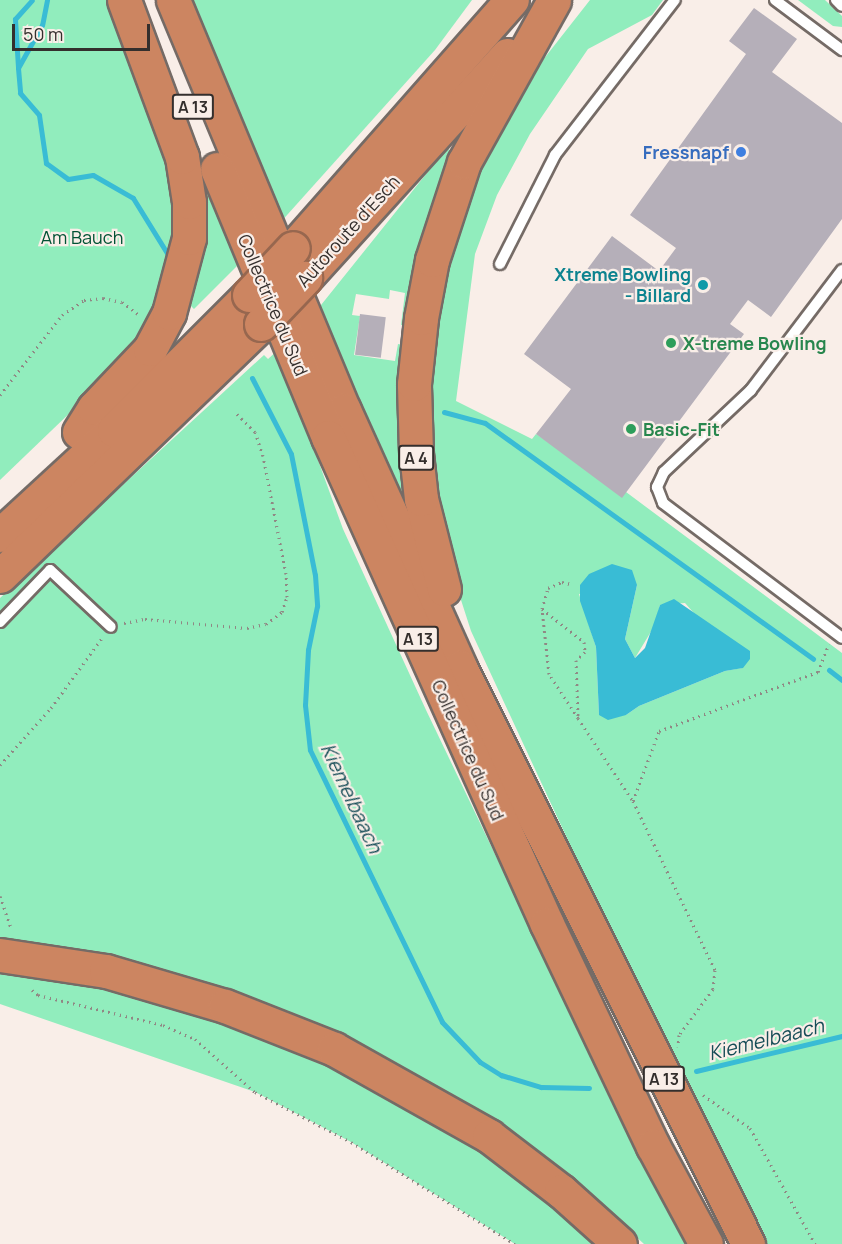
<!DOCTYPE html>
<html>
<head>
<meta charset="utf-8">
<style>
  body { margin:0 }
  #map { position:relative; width:842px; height:1244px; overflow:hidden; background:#f9eee8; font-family:Manrope,sans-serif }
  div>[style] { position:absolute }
  .green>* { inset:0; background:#91edbd }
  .water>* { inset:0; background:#39bcd5 }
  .stream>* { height:5px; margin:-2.5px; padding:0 2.5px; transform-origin:2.5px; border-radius:2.5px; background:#39bcd5 }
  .building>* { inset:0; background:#b5afb9; transform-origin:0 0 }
  .path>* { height:3px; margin-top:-1.5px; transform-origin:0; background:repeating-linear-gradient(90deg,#908884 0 1.5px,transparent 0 6px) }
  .roads { filter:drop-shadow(2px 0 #756b66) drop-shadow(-2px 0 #756b66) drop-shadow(0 2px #756b66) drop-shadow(0 -2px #756b66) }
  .lane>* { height:10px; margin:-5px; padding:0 5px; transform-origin:5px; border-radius:5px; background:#fff }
  .highway>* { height:33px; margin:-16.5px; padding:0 16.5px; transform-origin:16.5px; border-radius:16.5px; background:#cc8561 }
  .bridges { filter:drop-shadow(2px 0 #97674f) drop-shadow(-2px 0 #97674f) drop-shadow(0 2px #97674f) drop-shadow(0 -2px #97674f) }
  .highway-bridge>* { height:33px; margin:-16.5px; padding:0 16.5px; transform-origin:16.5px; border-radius:16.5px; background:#cc8561 }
  .dots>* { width:16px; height:16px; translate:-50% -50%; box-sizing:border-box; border:3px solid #f9eee8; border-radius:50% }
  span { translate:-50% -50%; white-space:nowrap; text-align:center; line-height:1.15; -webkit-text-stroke:4.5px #f9eee8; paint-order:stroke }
  .shield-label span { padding:2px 4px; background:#f9eee8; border:2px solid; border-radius:4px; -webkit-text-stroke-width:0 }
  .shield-label { font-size:16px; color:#342f2d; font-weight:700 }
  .shop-label { font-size:18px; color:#366cbe; font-weight:700 }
  .right { translate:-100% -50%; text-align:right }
  .street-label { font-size:18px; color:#342f2d }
  .park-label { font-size:18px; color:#015234 }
  .culture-label { font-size:18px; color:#0d838f; font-weight:700 }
  .leisure-label { font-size:18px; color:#27864d; font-weight:700 }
  .left { translate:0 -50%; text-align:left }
  .water-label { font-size:20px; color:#164d57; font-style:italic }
  .scale { position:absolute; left:12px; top:24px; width:138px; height:27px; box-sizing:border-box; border:3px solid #342f2d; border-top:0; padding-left:8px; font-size:18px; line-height:21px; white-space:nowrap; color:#342f2d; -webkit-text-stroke:4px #f9eee8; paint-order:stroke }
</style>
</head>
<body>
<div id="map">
  <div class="green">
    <div style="clip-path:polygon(0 0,112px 0,150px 100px,178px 202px,170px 274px,139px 341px,102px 382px,0 480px)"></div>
    <div style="clip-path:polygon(187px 0,472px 0,435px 50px,279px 224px)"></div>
    <div style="clip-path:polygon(evenodd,590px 0,663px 0,652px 15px,588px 49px,530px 134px,497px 195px,475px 254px,456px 401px,532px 439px,536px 434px,626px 492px,842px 653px,842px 1244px,767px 1244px,585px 877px,471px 631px,441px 538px,425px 386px,443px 261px,475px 167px,528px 79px,590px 0,637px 585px,625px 639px,635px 658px,655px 625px,660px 605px,685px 603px,742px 668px,725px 671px,639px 706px,626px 715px,599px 715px,596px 647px,579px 594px,637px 585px)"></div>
    <div style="clip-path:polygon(798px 0,825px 0,842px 16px,842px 27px,833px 26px)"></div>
    <div style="clip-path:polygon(144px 19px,197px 148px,239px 264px,194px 309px,183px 298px,187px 284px)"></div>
    <div style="clip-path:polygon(447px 148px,459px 158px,411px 327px,401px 325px,405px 293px,390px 290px,389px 299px,356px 294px,352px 315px,360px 316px,354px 355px,395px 361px,398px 344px,409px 346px,423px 546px,313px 315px)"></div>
    <div style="clip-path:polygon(278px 350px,343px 529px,426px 710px,562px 994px,689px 1244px,644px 1244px,573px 1179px,500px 1126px,343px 1038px,0 942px,0 598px,264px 355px,268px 359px)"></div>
    <div style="clip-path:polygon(0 970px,102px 985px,221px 1016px,328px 1061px,483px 1149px,602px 1244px,515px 1244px,351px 1142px,255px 1092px,0 1004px)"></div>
  </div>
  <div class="water">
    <div style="clip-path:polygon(612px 564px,632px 570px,637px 585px,625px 639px,635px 658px,645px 648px,660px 605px,674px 599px,750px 651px,750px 659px,743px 668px,725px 671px,639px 706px,626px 715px,608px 720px,599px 715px,596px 647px,580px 601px,580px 585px,589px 574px)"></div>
  </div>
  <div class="stream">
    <div style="left:47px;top:0;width:25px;rotate:101deg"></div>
    <div style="left:42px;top:25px;width:49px;rotate:119.2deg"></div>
    <div style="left:18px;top:68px;width:25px;rotate:85deg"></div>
    <div style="left:20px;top:93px;width:29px;rotate:49deg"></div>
    <div style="left:39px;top:115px;width:49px;rotate:81.7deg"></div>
    <div style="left:46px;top:163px;width:27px;rotate:36deg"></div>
    <div style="left:68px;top:179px;width:25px;rotate:-9deg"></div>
    <div style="left:93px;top:175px;width:46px;rotate:29.9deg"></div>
    <div style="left:133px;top:198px;width:70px;rotate:58.3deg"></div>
    <div style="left:18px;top:67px;width:48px;rotate:-93.6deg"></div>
    <div style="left:15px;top:19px;width:25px;rotate:-48deg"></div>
    <div style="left:252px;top:378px;width:85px;rotate:62.8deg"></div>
    <div style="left:291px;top:454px;width:123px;rotate:78.8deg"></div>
    <div style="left:315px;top:575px;width:31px;rotate:86deg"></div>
    <div style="left:317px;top:606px;width:45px;rotate:101.6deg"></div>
    <div style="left:308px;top:650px;width:55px;rotate:93.1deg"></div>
    <div style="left:305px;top:705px;width:45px;rotate:83.7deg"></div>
    <div style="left:310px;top:750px;width:302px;rotate:64.1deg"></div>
    <div style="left:442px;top:1022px;width:55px;rotate:46.5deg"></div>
    <div style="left:480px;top:1062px;width:25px;rotate:32deg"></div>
    <div style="left:501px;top:1075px;width:42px;rotate:16.7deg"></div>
    <div style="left:541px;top:1087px;width:48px;rotate:1.2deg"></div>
    <div style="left:444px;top:412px;width:42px;rotate:15deg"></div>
    <div style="left:485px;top:423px;width:404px;rotate:35.7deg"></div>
    <div style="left:829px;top:670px;width:16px;rotate:38deg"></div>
    <div style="left:696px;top:1071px;width:150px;rotate:-13.5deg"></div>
  </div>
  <div class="building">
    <div style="clip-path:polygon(754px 8px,797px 39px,772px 72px,842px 123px,842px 219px,771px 317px,748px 300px,730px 324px,744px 334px,622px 498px,536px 434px,571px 389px,524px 354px,612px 236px,659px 271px,676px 248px,630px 215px,746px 54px,729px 41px)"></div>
    <div style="left:360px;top:314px;width:26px;height:41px;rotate:7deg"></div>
  </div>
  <div class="path">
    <div style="left:0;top:395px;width:101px;rotate:-52.2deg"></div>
    <div style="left:62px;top:315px;width:27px;rotate:-34deg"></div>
    <div style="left:84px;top:300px;width:19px;rotate:-6deg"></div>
    <div style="left:103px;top:298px;width:19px;rotate:12deg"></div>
    <div style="left:122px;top:302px;width:21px;rotate:37deg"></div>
    <div style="left:542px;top:609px;width:22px;rotate:-74deg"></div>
    <div style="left:548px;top:588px;width:15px;rotate:-23deg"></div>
    <div style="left:562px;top:582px;width:9px;rotate:13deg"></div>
    <div style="left:124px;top:623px;width:21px;rotate:-11deg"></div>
    <div style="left:145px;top:619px;width:102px;rotate:5deg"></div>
    <div style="left:247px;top:628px;width:19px;rotate:-12deg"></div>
    <div style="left:266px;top:624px;width:20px;rotate:-37deg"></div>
    <div style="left:282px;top:612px;width:16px;rotate:-72deg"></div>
    <div style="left:287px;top:597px;width:23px;rotate:-92deg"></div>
    <div style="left:286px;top:574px;width:120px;rotate:-101deg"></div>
    <div style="left:263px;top:456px;width:25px;rotate:-108deg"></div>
    <div style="left:255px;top:432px;width:27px;rotate:-135deg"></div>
    <div style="left:578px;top:718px;width:53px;rotate:-123.4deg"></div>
    <div style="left:549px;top:674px;width:65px;rotate:-96.1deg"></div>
    <div style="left:542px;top:609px;width:53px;rotate:38.2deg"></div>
    <div style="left:584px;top:642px;width:10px;rotate:84deg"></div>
    <div style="left:585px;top:652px;width:12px;rotate:138deg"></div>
    <div style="left:576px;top:660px;width:58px;rotate:88deg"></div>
    <div style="left:578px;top:718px;width:100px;rotate:56.5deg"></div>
    <div style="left:633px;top:801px;width:188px;rotate:64.1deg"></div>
    <div style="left:715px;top:970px;width:19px;rotate:96deg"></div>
    <div style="left:713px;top:989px;width:57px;rotate:126.5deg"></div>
    <div style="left:679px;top:1035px;width:12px;rotate:95deg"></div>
    <div style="left:0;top:765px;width:76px;rotate:-48.2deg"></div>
    <div style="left:51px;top:708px;width:87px;rotate:-53.9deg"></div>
    <div style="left:633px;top:801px;width:75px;rotate:-69.6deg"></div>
    <div style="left:659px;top:731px;width:170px;rotate:-20.4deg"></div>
    <div style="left:818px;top:672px;width:30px;rotate:-69deg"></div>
    <div style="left:0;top:896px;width:34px;rotate:71deg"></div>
    <div style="left:32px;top:990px;width:8px;rotate:40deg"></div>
    <div style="left:38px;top:995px;width:129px;rotate:13.5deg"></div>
    <div style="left:163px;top:1025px;width:35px;rotate:24deg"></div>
    <div style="left:195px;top:1039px;width:80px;rotate:41.5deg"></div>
    <div style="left:255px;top:1092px;width:108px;rotate:27.5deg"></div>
    <div style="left:351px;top:1142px;width:193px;rotate:31.9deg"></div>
    <div style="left:703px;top:1095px;width:57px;rotate:35.1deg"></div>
    <div style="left:750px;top:1128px;width:133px;rotate:60.7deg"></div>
  </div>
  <div class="roads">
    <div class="lane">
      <div style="left:775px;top:0;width:84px;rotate:36.7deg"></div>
      <div style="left:836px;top:0;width:8px;rotate:45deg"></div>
      <div style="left:500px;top:264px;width:122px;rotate:-63.2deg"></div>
      <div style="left:555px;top:155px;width:196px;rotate:-52.3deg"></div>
      <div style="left:842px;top:270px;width:151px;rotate:127.2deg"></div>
      <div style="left:751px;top:390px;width:120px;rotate:136.7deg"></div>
      <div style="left:664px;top:472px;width:17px;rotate:115deg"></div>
      <div style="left:657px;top:487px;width:17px;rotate:69deg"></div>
      <div style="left:663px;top:503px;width:224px;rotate:37deg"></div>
      <div style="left:0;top:622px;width:72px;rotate:-46.1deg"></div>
      <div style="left:50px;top:570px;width:83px;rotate:43.1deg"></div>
    </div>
    <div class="highway">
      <div style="left:173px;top:0;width:444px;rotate:67.4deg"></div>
      <div style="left:344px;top:410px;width:282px;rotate:65.7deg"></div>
      <div style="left:460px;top:667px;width:645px;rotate:63.47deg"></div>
      <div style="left:217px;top:169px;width:290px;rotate:67.5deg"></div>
      <div style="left:328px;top:437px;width:534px;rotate:65.79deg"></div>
      <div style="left:547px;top:924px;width:246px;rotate:64.5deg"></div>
      <div style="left:653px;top:1146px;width:111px;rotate:61.6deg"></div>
      <div style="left:293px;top:248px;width:331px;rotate:-48.6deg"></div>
      <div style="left:305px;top:278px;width:301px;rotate:-47.8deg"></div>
      <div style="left:79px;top:432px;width:28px;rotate:-58deg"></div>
      <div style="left:94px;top:408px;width:81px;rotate:-46.5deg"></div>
      <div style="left:150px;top:349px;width:41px;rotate:-62.2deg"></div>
      <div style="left:169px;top:313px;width:78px;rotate:-75.1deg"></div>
      <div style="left:189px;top:238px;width:36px;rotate:-90deg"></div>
      <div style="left:189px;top:202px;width:46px;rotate:-98.8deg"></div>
      <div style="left:182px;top:157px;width:167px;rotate:-110.3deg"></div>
      <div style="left:0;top:535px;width:155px;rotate:-42.6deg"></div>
      <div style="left:114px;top:430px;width:191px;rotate:-45deg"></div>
      <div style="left:0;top:576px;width:363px;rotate:-44deg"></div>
      <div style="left:444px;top:589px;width:93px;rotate:-104.3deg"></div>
      <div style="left:421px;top:499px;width:46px;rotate:-96.2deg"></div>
      <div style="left:416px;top:453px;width:69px;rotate:-91.7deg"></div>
      <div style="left:414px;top:384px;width:66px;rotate:-83.9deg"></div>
      <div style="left:421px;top:318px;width:59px;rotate:-79.3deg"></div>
      <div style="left:432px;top:260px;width:103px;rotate:-71.9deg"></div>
      <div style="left:464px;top:162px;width:185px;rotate:-60.9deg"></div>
      <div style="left:0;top:955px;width:107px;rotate:8.6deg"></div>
      <div style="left:106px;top:971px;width:124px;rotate:16.4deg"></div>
      <div style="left:225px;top:1006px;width:117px;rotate:21.5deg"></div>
      <div style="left:334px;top:1049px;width:178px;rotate:29.3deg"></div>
      <div style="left:489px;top:1136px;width:91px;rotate:37.4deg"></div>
      <div style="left:561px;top:1191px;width:79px;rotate:41.9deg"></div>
    </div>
  </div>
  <div class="bridges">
    <div class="highway-bridge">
      <div style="left:249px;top:295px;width:64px;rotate:-46.9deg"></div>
      <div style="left:261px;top:324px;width:64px;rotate:-46.3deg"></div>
    </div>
  </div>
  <div class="dots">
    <div style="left:741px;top:152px;background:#3f7fe0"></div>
    <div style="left:703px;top:285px;background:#0f9aa8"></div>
    <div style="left:671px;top:343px;background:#2e9e5b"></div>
    <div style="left:631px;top:429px;background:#2e9e5b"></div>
  </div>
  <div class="shield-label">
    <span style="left:193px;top:107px">A 13</span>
    <span style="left:416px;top:458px">A 4</span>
    <span style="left:418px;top:639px">A 13</span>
    <span style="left:664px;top:1079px">A 13</span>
  </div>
  <div class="shop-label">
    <span class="right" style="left:729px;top:152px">Fressnapf</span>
  </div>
  <div class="street-label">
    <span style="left:348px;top:231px;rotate:-48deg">Autoroute d'Esch</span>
    <span style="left:273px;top:305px;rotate:67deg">Collectrice du Sud</span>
    <span style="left:468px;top:750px;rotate:66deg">Collectrice du Sud</span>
  </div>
  <div class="park-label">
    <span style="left:82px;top:237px">Am Bauch</span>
  </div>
  <div class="culture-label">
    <span class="right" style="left:691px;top:285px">Xtreme Bowling<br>- Billard</span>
  </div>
  <div class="leisure-label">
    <span class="left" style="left:683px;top:343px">X-treme Bowling</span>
    <span class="left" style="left:643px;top:429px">Basic-Fit</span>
  </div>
  <div class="water-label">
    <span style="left:352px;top:798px;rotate:65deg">Kiemelbaach</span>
    <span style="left:766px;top:1039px;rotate:-14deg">Kiemelbaach</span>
  </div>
  <div class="scale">50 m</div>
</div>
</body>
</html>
